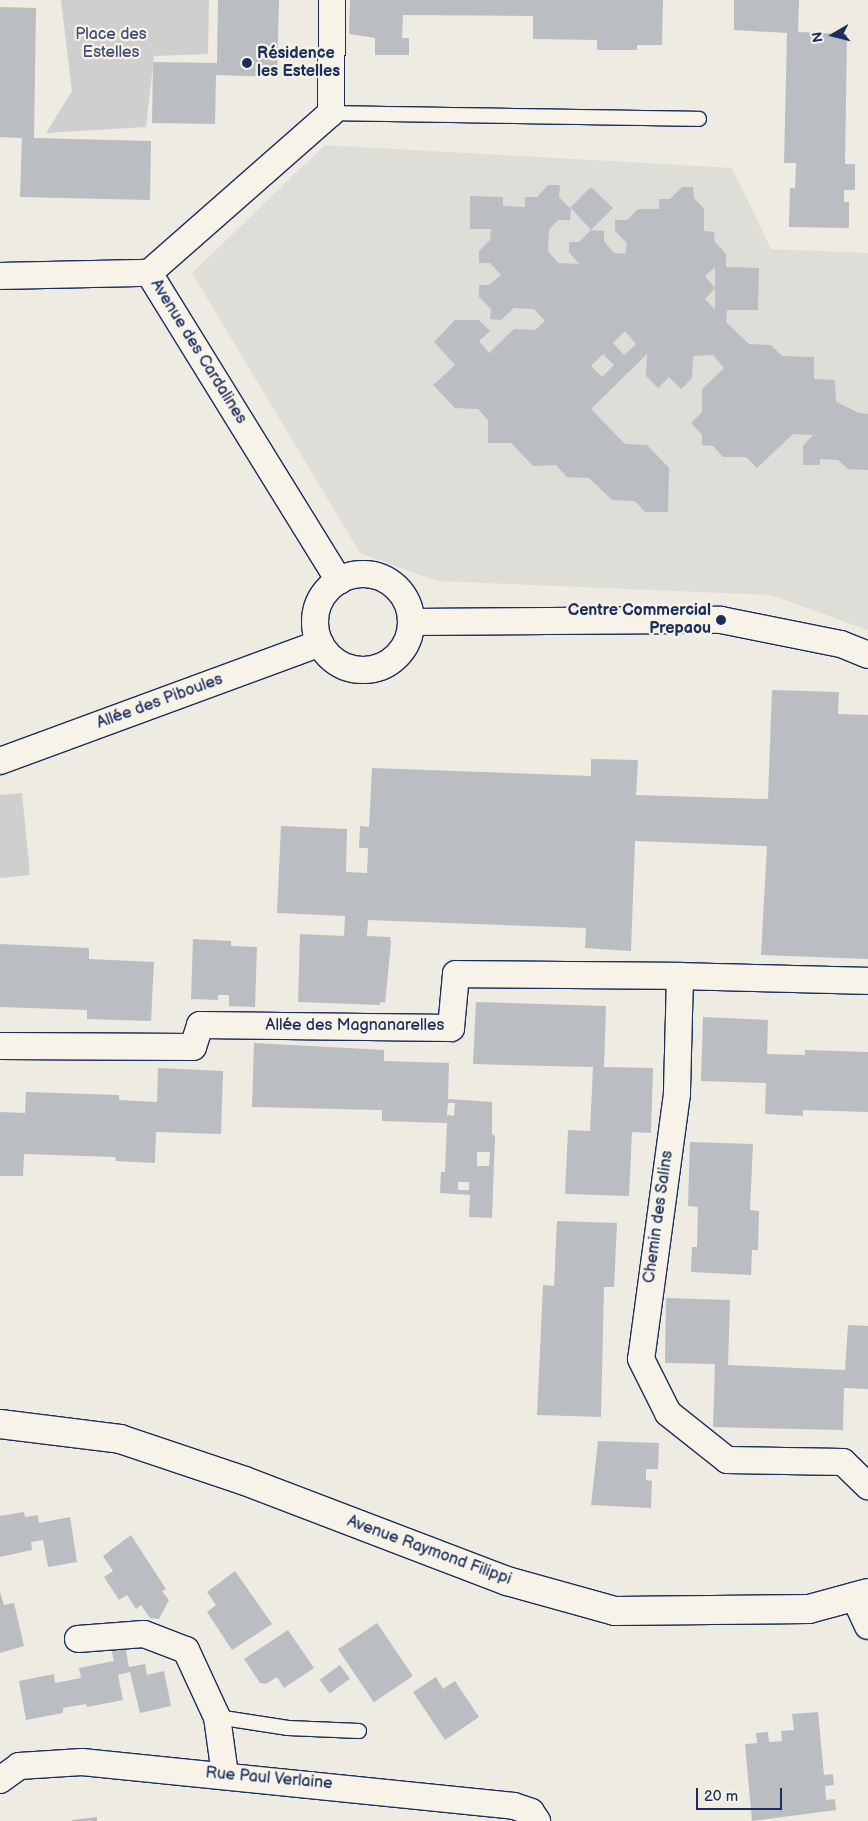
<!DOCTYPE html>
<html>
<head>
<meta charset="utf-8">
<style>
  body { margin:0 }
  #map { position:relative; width:868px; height:1821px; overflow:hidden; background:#eeebe2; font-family:"Balsamiq Sans",sans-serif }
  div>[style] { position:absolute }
  .built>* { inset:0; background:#deddd8 }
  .green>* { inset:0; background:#cfcfcf }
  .building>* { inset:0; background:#babdc2; transform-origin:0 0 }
  .roads { filter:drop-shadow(1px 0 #1b2f5e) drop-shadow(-1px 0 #1b2f5e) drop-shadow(0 1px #1b2f5e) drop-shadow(0 -1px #1b2f5e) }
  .lane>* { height:14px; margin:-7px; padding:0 7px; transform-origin:7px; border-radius:7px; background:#f7f3e8 }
  .street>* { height:26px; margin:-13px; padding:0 13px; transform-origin:13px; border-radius:13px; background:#f7f3e8 }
  .street>.ring { margin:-13px; padding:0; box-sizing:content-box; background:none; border:26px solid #f7f3e8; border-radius:50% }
  .secondary>* { height:28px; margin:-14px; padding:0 14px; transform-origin:14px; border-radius:14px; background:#f7f3e8 }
  .dots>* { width:14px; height:14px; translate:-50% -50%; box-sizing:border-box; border:2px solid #f7f3e8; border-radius:50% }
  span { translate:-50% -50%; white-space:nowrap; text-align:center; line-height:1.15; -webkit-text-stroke:4.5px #f7f3e8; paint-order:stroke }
  .park-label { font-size:16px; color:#3f4f75 }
  .poi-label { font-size:16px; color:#1b2f5e; font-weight:700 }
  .left { translate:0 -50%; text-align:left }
  .right { translate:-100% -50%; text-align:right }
  .street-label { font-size:16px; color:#1b2f5e }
  .north { position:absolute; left:808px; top:10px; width:50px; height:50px; -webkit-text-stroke:4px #f7f3e8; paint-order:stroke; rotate:262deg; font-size:14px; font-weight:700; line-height:20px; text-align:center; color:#1b2f5e }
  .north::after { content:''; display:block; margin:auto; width:18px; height:22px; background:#1b2f5e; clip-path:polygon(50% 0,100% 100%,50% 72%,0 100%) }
  .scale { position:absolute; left:696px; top:1788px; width:86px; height:22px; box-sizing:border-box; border:2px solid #1b2f5e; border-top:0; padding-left:6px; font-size:15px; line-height:18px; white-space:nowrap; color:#1b2f5e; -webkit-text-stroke:4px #f7f3e8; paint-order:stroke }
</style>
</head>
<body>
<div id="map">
  <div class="built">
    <div style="clip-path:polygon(325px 145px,732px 168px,771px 249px,868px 253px,868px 630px,771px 595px,437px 581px,360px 553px,192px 273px)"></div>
  </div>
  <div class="green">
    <div style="clip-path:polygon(61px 0,209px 0,208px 54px,154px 56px,146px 127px,46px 133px,72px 91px)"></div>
    <div style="clip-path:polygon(22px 793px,30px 875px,0 878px,0 795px)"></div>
  </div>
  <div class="building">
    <div style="clip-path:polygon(218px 0,279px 0,277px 77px,216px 75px,215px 124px,152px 123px,153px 62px,217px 63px)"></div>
    <div style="clip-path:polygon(350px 0,663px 0,662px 45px,637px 45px,637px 50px,597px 50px,597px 40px,533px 39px,533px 16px,403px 15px,402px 38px,409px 38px,409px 55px,375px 55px,375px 38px,349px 34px)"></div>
    <div style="clip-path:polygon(734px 0,799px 0,798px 32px,847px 34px,845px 164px,855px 164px,855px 190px,844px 190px,844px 202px,849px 202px,849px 228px,789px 227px,790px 188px,795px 188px,796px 163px,784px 163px,787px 33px,734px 30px)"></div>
    <div style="clip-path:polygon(0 7px,36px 8px,34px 138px,151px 141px,150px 200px,20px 197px,22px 138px,0 137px)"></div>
    <div style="clip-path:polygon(evenodd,548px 185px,560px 185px,559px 197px,570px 208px,591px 187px,613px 208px,591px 230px,571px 208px,570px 220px,558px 220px,549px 230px,548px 251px,558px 263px,579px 264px,569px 252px,569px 242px,579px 242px,591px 230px,604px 231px,604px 241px,614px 253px,625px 254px,627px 243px,615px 231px,615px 220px,627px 220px,638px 209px,659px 209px,659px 199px,670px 199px,682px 187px,693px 187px,694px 198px,704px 209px,704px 231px,714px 232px,715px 242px,726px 254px,726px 267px,759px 268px,758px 310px,727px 310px,726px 322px,749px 344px,771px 345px,782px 356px,814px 357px,814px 379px,835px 380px,836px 402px,859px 413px,868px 414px,868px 470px,848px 469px,838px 460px,820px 459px,820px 465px,803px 465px,803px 446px,813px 435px,793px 434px,757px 468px,746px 457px,723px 457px,713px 446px,702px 445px,702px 435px,691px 423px,702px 412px,702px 389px,724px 368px,713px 355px,693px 356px,692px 378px,681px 389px,669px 377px,658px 388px,646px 376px,647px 354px,591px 409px,625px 444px,647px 445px,669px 468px,668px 512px,645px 512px,635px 501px,612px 500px,589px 478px,567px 477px,556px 465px,533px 466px,511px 443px,488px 443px,488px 420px,478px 409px,455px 408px,433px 385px,455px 365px,434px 342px,455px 320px,479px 320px,490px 331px,479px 341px,489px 353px,514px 329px,535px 330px,545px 321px,534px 309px,514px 308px,501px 320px,490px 319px,491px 309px,479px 297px,479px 285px,489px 285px,501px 275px,490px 263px,479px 263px,479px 251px,490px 240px,491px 229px,470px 229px,470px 196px,503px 197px,503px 206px,525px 207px,525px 197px,537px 197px,548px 185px,715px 267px,715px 310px,705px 299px,715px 288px,705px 276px,715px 267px,548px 185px,625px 331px,636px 344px,624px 355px,613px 343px,625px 331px,548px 185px,603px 354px,614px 365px,602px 377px,591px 366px,603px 354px)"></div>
    <div style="clip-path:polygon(772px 690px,839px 692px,838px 714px,868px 715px,868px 959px,761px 955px,767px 846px,635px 841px,631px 951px,585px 948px,586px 928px,368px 920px,367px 936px,390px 937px,391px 943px,385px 1003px,380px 1002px,380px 1005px,298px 1002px,300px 934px,344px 936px,345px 916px,277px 913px,281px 826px,347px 829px,346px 872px,367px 873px,368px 848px,359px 848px,360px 826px,369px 827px,372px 768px,591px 776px,591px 759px,638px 760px,636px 795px,768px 799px)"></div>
    <div style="clip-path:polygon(193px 939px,231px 941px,231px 946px,257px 947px,255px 1007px,229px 1006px,229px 995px,218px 995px,218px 1000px,191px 999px)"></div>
    <div style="clip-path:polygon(0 944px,89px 948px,89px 959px,154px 962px,151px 1021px,87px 1019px,87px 1010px,0 1007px)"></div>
    <div style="clip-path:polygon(476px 1002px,606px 1006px,604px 1067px,653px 1068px,651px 1133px,632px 1132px,629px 1196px,565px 1194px,568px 1130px,590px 1131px,593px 1067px,473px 1064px)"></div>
    <div style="clip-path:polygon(703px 1017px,768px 1020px,767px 1054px,805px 1055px,805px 1050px,868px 1052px,868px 1112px,803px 1110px,803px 1116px,765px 1114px,766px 1083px,701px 1081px)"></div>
    <div style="clip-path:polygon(evenodd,254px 1043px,384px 1050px,384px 1061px,449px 1063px,448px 1099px,492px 1102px,492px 1134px,495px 1136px,492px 1218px,469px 1217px,470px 1195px,440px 1193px,441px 1172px,445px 1172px,447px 1123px,382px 1121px,382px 1110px,252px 1107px,254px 1043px,448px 1103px,455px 1103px,454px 1116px,447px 1115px,448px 1103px,254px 1043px,477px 1152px,490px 1152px,489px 1166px,477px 1166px,477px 1152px,254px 1043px,458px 1182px,469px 1182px,469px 1190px,458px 1190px,458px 1182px)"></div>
    <div style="clip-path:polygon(158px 1068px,223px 1071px,221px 1134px,156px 1132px,155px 1163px,116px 1161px,115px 1157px,24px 1154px,23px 1176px,0 1176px,0 1112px,25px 1113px,26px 1092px,119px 1095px,119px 1100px,157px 1102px)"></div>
    <div style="clip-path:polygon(690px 1142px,753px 1144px,750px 1210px,759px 1211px,758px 1250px,752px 1250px,751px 1275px,691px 1272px,692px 1247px,697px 1247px,698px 1207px,688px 1206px)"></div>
    <div style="clip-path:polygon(557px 1221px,617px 1223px,614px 1287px,604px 1287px,601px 1417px,537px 1415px,543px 1285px,554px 1286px)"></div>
    <div style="clip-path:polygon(666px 1298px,730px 1300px,728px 1365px,845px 1370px,848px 1325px,868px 1326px,868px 1389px,844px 1388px,843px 1430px,713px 1427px,715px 1364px,665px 1363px)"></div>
    <div style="clip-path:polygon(598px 1441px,659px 1443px,658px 1469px,646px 1469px,646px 1480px,652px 1481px,651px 1508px,591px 1505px)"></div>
    <div style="clip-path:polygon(24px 1512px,25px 1517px,38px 1515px,39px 1523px,70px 1517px,77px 1562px,48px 1567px,43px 1540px,31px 1542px,32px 1550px,0 1557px,0 1516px)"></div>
    <div style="clip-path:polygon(131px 1535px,166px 1589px,162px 1591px,169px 1600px,159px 1619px,150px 1618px,141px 1605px,136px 1609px,127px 1595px,119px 1600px,104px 1577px,113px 1571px,103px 1556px)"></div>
    <div style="clip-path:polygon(235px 1571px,272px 1624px,232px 1650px,207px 1612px,216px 1605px,207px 1592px)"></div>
    <div style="clip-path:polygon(0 1592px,4px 1605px,14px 1603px,24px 1646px,0 1653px)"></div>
    <div style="left:377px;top:1623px;width:64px;height:47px;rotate:56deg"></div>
    <div style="clip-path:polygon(288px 1630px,314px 1668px,284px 1688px,277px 1677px,266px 1684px,260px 1683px,244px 1659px)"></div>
    <div style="clip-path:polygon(125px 1645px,129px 1667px,145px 1664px,147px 1675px,164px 1671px,171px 1706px,140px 1713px,130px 1672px,118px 1675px,123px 1700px,87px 1707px,86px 1704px,63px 1708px,63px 1713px,26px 1720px,19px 1681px,54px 1674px,55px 1683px,81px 1678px,79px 1668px,114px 1661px,111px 1648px)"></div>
    <div style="left:340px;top:1665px;width:17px;height:25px;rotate:54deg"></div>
    <div style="clip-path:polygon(436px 1677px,443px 1689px,455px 1681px,479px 1717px,445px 1740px,413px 1692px)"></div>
    <div style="clip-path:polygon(818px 1712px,824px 1775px,833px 1774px,834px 1785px,825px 1786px,826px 1800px,835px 1799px,836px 1810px,752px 1821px,745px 1744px,757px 1743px,756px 1733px,768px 1732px,769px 1742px,782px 1741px,781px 1731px,794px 1730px,792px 1714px)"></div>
    <div style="clip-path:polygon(97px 1817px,97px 1821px,72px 1821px,72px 1820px)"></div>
  </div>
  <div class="roads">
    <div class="lane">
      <div style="left:331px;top:113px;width:368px;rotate:0.9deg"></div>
      <div style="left:217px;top:1717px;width:72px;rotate:8.8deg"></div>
      <div style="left:288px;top:1728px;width:71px;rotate:2.4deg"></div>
    </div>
    <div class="street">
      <div style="left:332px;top:0;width:113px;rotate:90.5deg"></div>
      <div style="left:331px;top:113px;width:242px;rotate:138.7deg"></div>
      <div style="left:149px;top:273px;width:362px;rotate:58.3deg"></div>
      <div style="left:0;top:276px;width:149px;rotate:-1.2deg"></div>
      <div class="ring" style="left:315px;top:574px;width:70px;height:70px"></div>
      <div style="left:411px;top:622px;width:310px;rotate:-0.4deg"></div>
      <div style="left:721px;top:620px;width:122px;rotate:11.3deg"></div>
      <div style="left:841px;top:644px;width:29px;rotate:22deg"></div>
      <div style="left:0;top:761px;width:341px;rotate:-20.2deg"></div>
      <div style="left:868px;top:981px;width:188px;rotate:-178.5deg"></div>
      <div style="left:680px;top:976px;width:118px;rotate:91.5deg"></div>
      <div style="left:677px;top:1094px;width:267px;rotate:97.7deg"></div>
      <div style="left:641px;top:1359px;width:60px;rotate:63.4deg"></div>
      <div style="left:668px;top:1413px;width:75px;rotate:38.5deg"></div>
      <div style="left:727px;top:1460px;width:116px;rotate:1deg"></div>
      <div style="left:843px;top:1462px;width:35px;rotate:44deg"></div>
      <div style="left:0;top:1046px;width:193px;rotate:0.3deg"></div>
      <div style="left:193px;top:1047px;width:23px;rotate:-72deg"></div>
      <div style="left:200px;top:1025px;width:251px;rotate:0.7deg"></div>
      <div style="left:451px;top:1028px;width:54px;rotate:-84.7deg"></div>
      <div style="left:456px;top:974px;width:224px;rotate:0.5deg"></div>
      <div style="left:854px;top:1596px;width:33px;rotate:65deg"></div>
      <div style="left:78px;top:1639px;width:66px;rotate:-4.3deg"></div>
      <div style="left:144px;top:1634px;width:45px;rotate:20.9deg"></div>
      <div style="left:186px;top:1650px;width:74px;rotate:65.2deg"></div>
      <div style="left:217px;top:1717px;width:59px;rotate:82.1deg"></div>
      <div style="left:0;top:1780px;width:24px;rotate:-36deg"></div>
      <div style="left:19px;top:1766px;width:63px;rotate:-3.6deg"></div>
      <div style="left:82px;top:1762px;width:434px;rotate:5.8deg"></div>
      <div style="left:514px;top:1806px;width:18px;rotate:19deg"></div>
      <div style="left:531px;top:1812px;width:11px;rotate:56deg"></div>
    </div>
    <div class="secondary">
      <div style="left:0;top:1424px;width:121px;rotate:7.1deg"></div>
      <div style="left:120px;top:1439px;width:132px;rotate:18.6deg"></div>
      <div style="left:245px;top:1481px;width:280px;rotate:20.9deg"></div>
      <div style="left:507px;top:1581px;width:112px;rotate:15.5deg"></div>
      <div style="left:615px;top:1611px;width:194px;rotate:-0.6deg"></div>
      <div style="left:809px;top:1609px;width:61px;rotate:-15.2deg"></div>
    </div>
  </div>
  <div class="dots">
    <div style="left:247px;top:63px;background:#1b2f5e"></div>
    <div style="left:721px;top:620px;background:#1b2f5e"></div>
  </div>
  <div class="park-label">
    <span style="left:111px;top:44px">Place des<br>Estelles</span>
  </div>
  <div class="poi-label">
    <span class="left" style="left:257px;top:63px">Résidence<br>les Estelles</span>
    <span class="right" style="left:711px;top:620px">Centre Commercial<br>Prepaou</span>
  </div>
  <div class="street-label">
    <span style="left:198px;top:352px;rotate:58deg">Avenue des Cardalines</span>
    <span style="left:160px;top:702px;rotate:-20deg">Allée des Piboules</span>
    <span style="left:355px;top:1026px">Allée des Magnanarelles</span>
    <span style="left:659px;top:1217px;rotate:-82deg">Chemin des Salins</span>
    <span style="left:429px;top:1551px;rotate:20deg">Avenue Raymond Filippi</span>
    <span style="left:269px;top:1779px;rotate:5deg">Rue Paul Verlaine</span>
  </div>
  <div class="north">N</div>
  <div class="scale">20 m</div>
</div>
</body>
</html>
